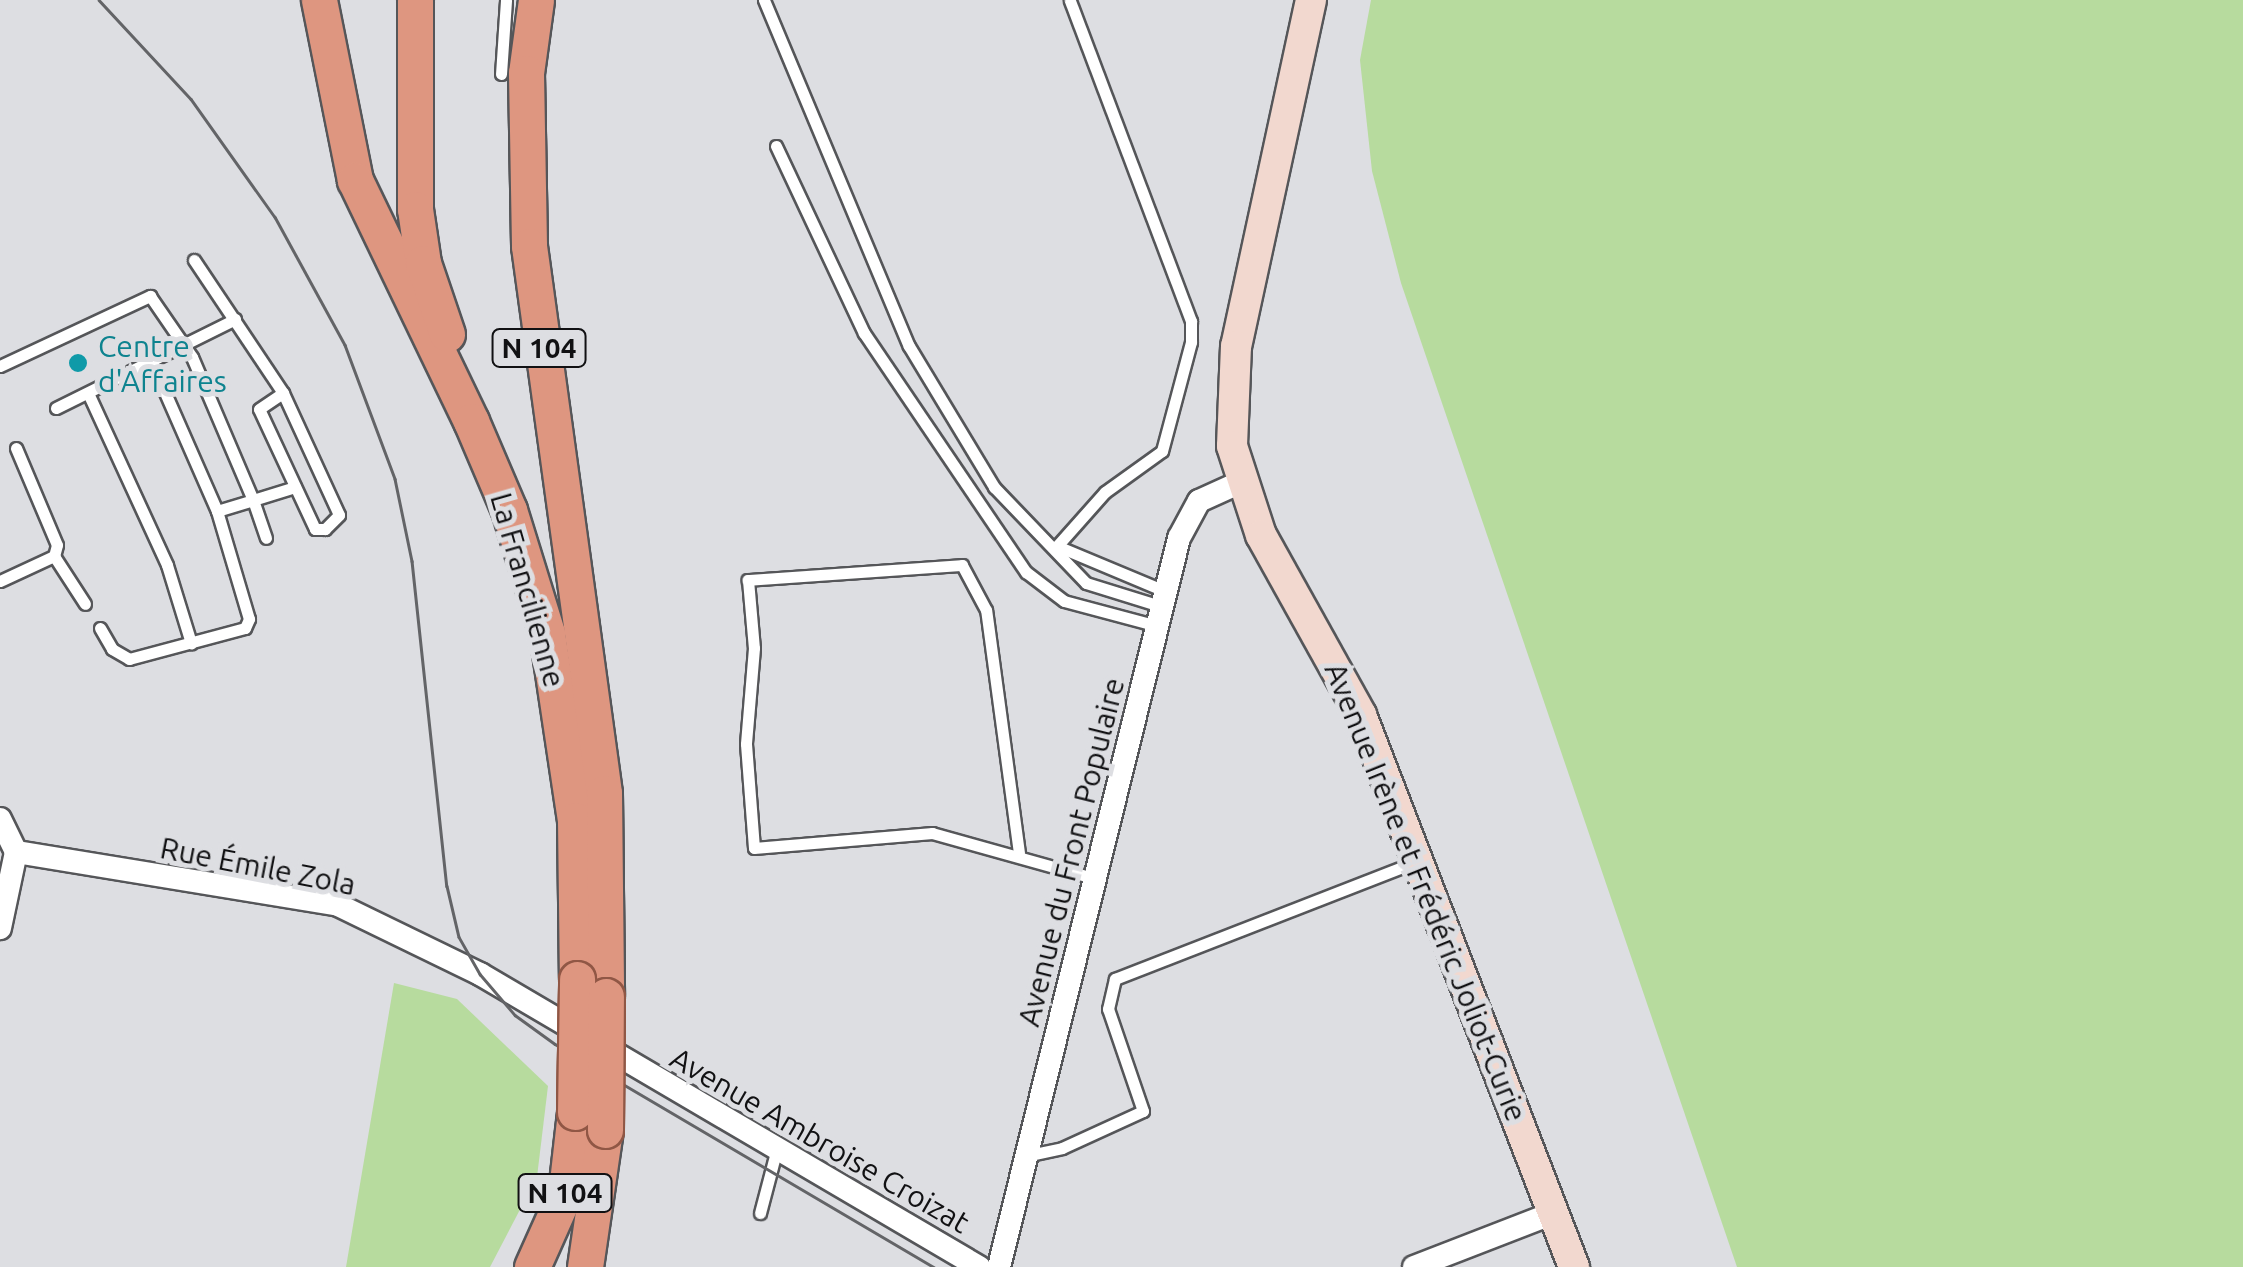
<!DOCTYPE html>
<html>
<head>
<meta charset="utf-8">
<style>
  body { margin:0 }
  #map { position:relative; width:2243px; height:1267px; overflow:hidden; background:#dddee2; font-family:Ubuntu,sans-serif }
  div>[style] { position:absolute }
  .green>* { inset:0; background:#b7db9e }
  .roads { filter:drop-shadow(2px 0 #555659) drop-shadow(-2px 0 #555659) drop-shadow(0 2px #555659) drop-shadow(0 -2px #555659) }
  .service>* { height:11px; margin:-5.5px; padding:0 5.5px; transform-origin:5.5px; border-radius:5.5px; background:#fff }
  .minor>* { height:22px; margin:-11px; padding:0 11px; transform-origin:11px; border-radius:11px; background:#fff }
  .secondary>* { height:30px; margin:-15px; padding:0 15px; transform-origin:15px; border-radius:15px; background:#f2d8cf }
  .trunk>* { height:35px; margin:-17.5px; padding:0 17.5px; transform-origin:17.5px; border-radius:17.5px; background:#de9680 }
  .tram>* { height:2.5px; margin:-1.25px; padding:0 1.25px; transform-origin:1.25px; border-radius:1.25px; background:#636467 }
  .bridges { filter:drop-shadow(2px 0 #905745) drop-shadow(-2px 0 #905745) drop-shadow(0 2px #905745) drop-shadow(0 -2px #905745) }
  .trunk-bridge>* { height:35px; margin:-17.5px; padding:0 17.5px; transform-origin:17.5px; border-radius:17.5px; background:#de9680 }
  .dots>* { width:28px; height:28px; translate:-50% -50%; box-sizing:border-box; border:5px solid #dddee2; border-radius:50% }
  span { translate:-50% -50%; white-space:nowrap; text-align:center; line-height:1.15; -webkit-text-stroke:10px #dddee2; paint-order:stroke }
  .shield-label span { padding:2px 8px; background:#dddee2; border:2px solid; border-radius:8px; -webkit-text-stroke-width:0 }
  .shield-label { font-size:28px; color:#111113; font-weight:700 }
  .culture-label { font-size:30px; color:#0d838f }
  .left { translate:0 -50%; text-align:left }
  .street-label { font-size:30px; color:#111113 }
</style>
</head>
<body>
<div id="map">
  <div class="green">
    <div style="clip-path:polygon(1371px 0,2243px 0,2243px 1267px,1737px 1267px,1401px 283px,1372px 171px,1360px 60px)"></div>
    <div style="clip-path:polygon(394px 983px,457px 999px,548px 1086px,537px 1177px,490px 1267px,346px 1267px)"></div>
  </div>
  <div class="roads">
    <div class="service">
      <div style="left:764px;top:0;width:375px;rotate:67.3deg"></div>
      <div style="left:909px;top:346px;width:165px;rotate:58.9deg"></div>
      <div style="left:994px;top:487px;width:133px;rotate:46.2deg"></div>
      <div style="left:1086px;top:583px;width:81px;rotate:17.3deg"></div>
      <div style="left:501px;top:74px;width:74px;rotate:-86.1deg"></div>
      <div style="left:776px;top:146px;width:207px;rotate:64.8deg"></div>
      <div style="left:864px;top:333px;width:289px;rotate:55.9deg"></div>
      <div style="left:1026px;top:572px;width:48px;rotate:37.3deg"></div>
      <div style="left:1064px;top:601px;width:97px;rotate:14.9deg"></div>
      <div style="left:194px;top:260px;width:160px;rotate:56.2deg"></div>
      <div style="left:283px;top:393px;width:134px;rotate:65.3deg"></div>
      <div style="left:339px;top:515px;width:20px;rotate:135deg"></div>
      <div style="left:325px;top:529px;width:10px;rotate:180deg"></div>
      <div style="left:315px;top:529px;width:132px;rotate:-115deg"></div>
      <div style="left:259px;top:409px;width:29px;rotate:-34deg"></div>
      <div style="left:0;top:366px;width:166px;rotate:-25deg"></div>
      <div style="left:150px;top:296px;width:74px;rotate:55.5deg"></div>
      <div style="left:192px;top:357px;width:155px;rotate:66.9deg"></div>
      <div style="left:253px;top:500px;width:44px;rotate:-17.2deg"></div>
      <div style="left:88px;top:393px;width:189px;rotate:65.3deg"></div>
      <div style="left:167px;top:565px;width:82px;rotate:72.9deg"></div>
      <div style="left:56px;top:408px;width:200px;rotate:-26.4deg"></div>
      <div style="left:16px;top:448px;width:105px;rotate:67.1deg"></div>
      <div style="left:57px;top:545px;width:11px;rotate:105deg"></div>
      <div style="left:54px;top:556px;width:57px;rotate:57.1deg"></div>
      <div style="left:217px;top:511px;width:38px;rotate:-17deg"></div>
      <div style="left:253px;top:500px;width:40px;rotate:71.1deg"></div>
      <div style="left:1057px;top:546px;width:72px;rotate:-48.4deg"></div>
      <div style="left:1105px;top:492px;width:70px;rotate:-35.7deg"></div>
      <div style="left:1162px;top:451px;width:113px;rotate:-75.1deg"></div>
      <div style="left:1191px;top:342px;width:21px;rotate:-90deg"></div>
      <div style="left:1191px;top:321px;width:343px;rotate:-110.7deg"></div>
      <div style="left:1057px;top:546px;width:119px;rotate:22.7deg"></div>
      <div style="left:0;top:581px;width:60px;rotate:-24.8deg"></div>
      <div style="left:100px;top:628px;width:24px;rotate:60deg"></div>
      <div style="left:112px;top:649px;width:20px;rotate:30deg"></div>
      <div style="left:129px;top:659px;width:120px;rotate:-15deg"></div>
      <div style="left:245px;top:628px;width:10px;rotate:-66deg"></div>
      <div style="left:249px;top:619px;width:113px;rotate:-106.5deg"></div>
      <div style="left:217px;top:511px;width:162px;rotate:-113.7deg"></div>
      <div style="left:1019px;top:853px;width:245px;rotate:-97.7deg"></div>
      <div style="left:986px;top:610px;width:51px;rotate:-118.1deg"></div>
      <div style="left:962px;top:565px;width:215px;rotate:176deg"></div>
      <div style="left:748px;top:580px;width:68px;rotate:85deg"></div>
      <div style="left:754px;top:648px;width:96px;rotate:94.8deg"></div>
      <div style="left:746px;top:744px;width:104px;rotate:85.6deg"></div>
      <div style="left:754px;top:848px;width:179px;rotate:-4.8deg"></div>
      <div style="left:932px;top:833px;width:171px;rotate:15.6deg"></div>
      <div style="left:1025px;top:1156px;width:38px;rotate:-12deg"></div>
      <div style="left:1062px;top:1148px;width:89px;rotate:-24.6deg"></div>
      <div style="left:1143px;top:1111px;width:108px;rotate:-108.9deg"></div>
      <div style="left:1108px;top:1009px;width:31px;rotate:-77deg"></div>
      <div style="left:1115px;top:979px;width:324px;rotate:-21.3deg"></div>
      <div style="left:760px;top:1213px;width:67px;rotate:-75.3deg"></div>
    </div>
    <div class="minor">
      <div style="left:0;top:819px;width:37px;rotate:64deg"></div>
      <div style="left:16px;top:852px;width:78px;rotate:101.9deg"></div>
      <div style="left:16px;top:852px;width:326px;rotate:9.3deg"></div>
      <div style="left:338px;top:905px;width:158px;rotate:25.9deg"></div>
      <div style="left:480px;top:974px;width:579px;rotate:30.42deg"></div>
      <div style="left:999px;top:1267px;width:751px;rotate:-76.13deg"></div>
      <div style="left:1179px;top:538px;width:42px;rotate:-61.6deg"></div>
      <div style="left:1199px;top:501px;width:46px;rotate:-24.3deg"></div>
      <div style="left:1414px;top:1267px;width:149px;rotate:-21.2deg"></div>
    </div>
    <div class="secondary">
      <div style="left:1311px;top:0;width:354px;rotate:102.2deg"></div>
      <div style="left:1236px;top:346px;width:100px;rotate:92.3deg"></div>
      <div style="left:1232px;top:446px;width:94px;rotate:72deg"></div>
      <div style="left:1261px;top:535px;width:206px;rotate:60.9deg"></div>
      <div style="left:1361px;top:715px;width:592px;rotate:68.9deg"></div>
    </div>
    <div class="trunk">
      <div style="left:319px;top:0;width:184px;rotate:78.7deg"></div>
      <div style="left:355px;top:180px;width:267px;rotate:64.3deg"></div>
      <div style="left:471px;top:421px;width:97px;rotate:66.9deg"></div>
      <div style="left:509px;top:510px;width:129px;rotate:72.8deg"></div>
      <div style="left:547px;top:633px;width:189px;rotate:81.5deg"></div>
      <div style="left:575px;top:820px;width:159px;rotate:89.3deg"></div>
      <div style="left:415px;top:0;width:209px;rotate:90deg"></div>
      <div style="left:415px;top:209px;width:55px;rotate:81.6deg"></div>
      <div style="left:423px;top:263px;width:75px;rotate:71.3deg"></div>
      <div style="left:536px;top:0;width:74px;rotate:97.8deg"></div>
      <div style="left:526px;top:73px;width:173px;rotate:89deg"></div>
      <div style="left:529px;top:246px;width:552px;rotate:82.19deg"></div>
      <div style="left:604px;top:793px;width:203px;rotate:89.4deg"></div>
      <div style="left:532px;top:1267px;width:83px;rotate:-65.9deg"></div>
      <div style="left:566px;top:1191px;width:80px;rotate:-83.5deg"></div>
      <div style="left:585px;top:1267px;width:138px;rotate:-81.7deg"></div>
    </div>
  </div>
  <div class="tram">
    <div style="left:99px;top:0;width:135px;rotate:47.1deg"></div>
    <div style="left:191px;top:99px;width:145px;rotate:54.6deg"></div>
    <div style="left:275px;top:217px;width:146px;rotate:61.3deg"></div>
    <div style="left:345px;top:345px;width:143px;rotate:69.5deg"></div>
    <div style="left:395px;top:479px;width:84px;rotate:78.3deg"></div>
    <div style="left:412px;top:561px;width:327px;rotate:83.9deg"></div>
    <div style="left:447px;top:886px;width:52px;rotate:76.8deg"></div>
    <div style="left:459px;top:937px;width:43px;rotate:60.4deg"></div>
    <div style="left:480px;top:974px;width:54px;rotate:49.5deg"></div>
    <div style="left:515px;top:1015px;width:49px;rotate:35.9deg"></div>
    <div style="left:555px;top:1044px;width:440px;rotate:30.5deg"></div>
  </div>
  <div class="bridges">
    <div class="trunk-bridge">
      <div style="left:575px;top:1112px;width:133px;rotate:-89.1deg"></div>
      <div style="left:605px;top:1130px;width:134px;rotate:-89.6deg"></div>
    </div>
  </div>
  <div class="dots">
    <div style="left:78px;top:363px;background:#0f9aa8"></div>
  </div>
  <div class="shield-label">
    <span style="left:539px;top:348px">N 104</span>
    <span style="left:565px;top:1193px">N 104</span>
  </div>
  <div class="culture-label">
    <span class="left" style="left:98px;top:363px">Centre<br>d'Affaires</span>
  </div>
  <div class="street-label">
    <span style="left:528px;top:590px;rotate:74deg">La Francilienne</span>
    <span style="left:1071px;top:852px;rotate:-76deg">Avenue du Front Populaire</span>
    <span style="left:258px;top:866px;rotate:11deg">Rue Émile Zola</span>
    <span style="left:1426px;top:892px;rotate:68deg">Avenue Irène et Frédéric Joliot-Curie</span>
    <span style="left:820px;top:1140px;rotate:30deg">Avenue Ambroise Croizat</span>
  </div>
</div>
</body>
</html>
